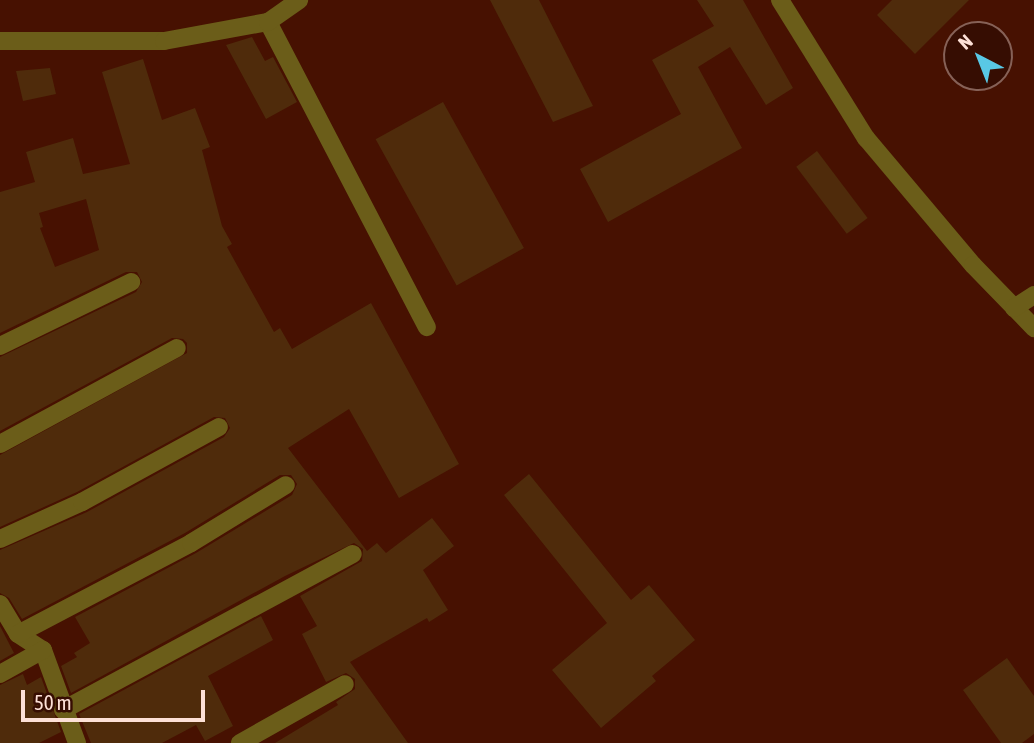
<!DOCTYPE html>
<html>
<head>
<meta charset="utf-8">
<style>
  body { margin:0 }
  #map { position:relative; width:1034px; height:743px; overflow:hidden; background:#471101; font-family:"Asap Condensed",sans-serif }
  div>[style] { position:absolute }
  .building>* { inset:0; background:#4f2b0b; transform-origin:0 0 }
  .minor>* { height:18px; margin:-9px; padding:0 9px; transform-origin:9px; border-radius:9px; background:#6b5d19 }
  span { translate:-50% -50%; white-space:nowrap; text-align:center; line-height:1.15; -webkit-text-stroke:5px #360d02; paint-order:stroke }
  .north { position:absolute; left:943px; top:21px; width:70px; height:70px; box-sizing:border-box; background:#360d02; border:2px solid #866157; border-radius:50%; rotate:318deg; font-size:19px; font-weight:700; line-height:28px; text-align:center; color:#fde0d7 }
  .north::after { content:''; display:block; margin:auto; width:24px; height:32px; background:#59c8e5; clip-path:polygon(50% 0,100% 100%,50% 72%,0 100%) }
  .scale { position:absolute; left:21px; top:690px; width:184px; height:32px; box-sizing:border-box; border:4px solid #fde0d7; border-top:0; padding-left:9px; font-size:21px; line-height:24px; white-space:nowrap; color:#fde0d7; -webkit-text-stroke:5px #360d02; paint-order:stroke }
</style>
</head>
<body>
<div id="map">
  <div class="building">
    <div style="clip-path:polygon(490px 0,539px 0,593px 106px,553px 122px)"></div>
    <div style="clip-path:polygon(697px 0,743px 0,793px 88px,766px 105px,730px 47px,698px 67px,742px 148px,608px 222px,580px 169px,681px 114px,652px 60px,714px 26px)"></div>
    <div style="clip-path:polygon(892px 0,969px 0,915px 54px,877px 15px)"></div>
    <div style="clip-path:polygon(252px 37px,265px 61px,273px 57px,297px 102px,266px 119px,226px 45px)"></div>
    <div style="clip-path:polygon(evenodd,143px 59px,162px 120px,195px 108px,210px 147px,202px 150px,222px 226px,232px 244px,227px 247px,274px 332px,280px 328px,292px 349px,371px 303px,459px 464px,399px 498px,349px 409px,288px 448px,367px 551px,377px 543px,386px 553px,432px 518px,454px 546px,423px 570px,448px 610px,429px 622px,427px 618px,350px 662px,408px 743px,275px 743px,338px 705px,336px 702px,355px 689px,355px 679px,346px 673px,326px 682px,302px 634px,317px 626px,300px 596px,362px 561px,363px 549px,354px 543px,285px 576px,71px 693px,61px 666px,77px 657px,74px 653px,90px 643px,75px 617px,196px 553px,292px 495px,297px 484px,291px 475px,280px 475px,185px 533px,22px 619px,9px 598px,0 593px,0 550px,87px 512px,224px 437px,230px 428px,225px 418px,214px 417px,77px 492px,0 527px,0 455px,187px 353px,187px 343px,183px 339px,172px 338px,0 431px,0 357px,136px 292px,142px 282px,137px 272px,126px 272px,0 333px,0 192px,35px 182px,26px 152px,73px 138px,83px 174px,130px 164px,102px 72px,143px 59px,86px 199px,99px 250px,55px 267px,40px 228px,43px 227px,39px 213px,86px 199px)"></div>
    <div style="clip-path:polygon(50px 68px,56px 94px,23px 101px,16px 71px)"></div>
    <div style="left:443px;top:102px;width:167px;height:77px;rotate:61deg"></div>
    <div style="left:817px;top:151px;width:84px;height:26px;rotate:53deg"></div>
    <div style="clip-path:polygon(529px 474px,631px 600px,649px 585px,695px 640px,652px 676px,656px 681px,601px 728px,552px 670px,607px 623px,504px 495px)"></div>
    <div style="clip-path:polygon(261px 616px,273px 640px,208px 676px,233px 726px,205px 741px,196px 725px,162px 743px,91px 743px,79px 714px)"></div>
    <div style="clip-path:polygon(0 626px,14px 653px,0 661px)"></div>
    <div style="clip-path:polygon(1007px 658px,1034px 696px,1034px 734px,1022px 743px,1001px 743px,963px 690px)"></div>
    <div style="clip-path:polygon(23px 674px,27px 685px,41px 677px,61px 732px,39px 743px,0 743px,0 685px)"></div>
  </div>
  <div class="minor">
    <div style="left:780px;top:0;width:163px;rotate:58.1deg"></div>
    <div style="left:866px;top:138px;width:166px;rotate:49.9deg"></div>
    <div style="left:973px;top:265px;width:88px;rotate:45.9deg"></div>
    <div style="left:268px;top:22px;width:344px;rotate:62.5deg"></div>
    <div style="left:0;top:41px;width:164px"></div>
    <div style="left:164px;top:41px;width:106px;rotate:-10.4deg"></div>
    <div style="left:268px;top:22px;width:38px;rotate:-35deg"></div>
    <div style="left:1014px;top:308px;width:24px;rotate:-33deg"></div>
    <div style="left:0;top:346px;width:146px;rotate:-26deg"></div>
    <div style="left:0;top:444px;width:201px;rotate:-28.5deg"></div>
    <div style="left:0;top:539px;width:90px;rotate:-24.3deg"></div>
    <div style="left:82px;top:502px;width:156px;rotate:-28.7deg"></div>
    <div style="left:0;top:604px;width:35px;rotate:59deg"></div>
    <div style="left:18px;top:634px;width:30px;rotate:33deg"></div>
    <div style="left:43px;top:650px;width:99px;rotate:69.9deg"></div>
    <div style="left:18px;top:634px;width:195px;rotate:-27.7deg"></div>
    <div style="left:191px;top:543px;width:111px;rotate:-31.4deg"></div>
    <div style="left:0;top:674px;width:49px;rotate:-29.2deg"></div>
    <div style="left:63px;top:710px;width:329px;rotate:-28.3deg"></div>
    <div style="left:240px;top:743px;width:120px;rotate:-29.3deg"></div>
  </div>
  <div class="north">N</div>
  <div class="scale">50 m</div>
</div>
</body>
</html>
